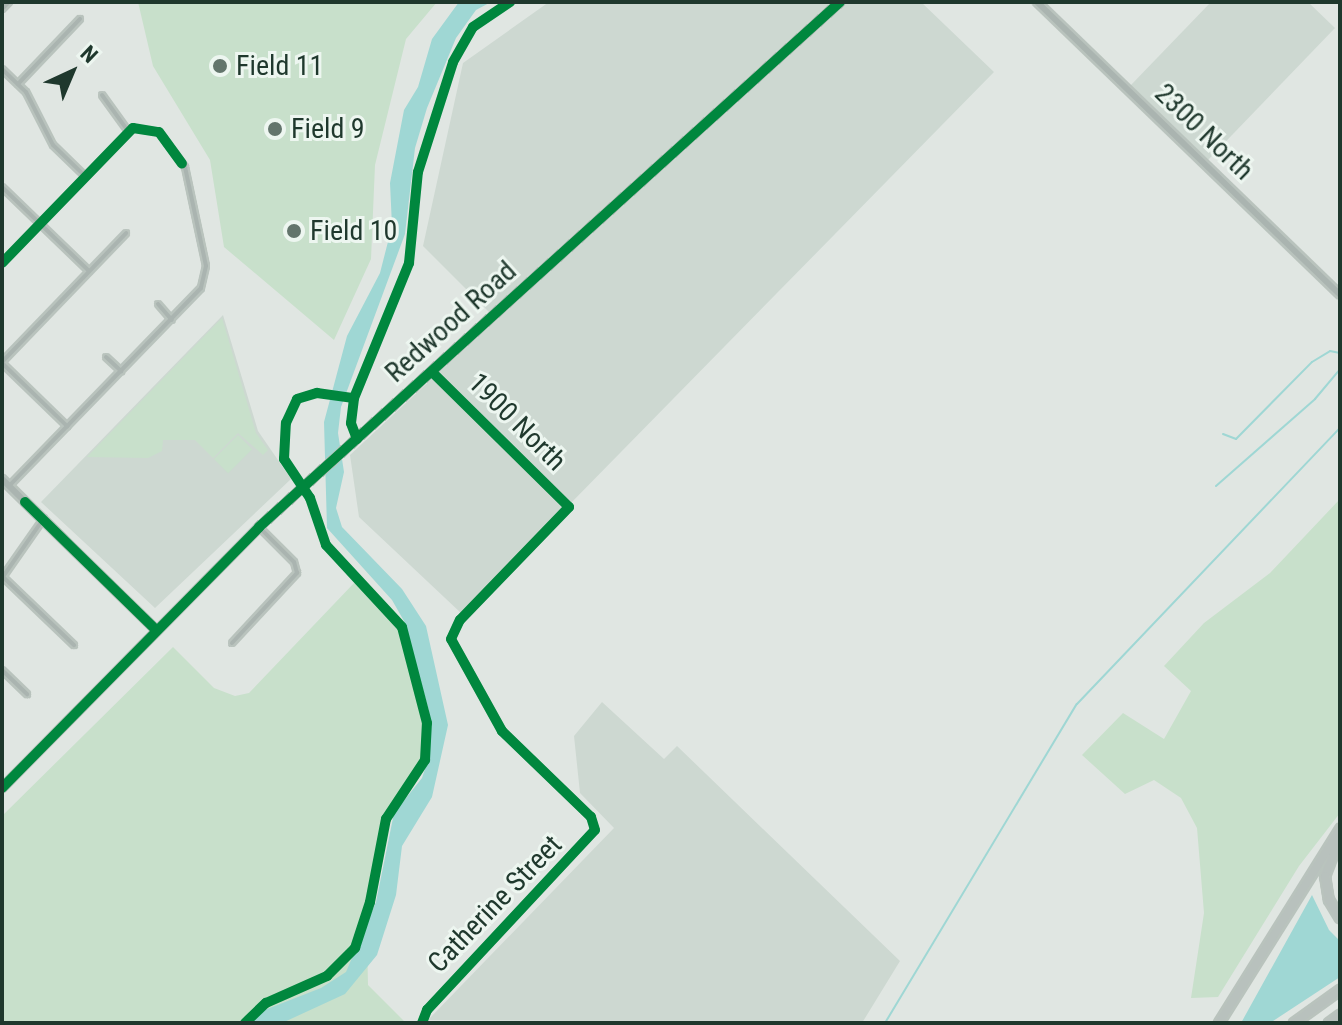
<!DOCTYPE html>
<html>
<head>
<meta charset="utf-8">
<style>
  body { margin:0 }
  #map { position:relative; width:1342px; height:1025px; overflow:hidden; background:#e0e6e2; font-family:"Roboto Condensed",sans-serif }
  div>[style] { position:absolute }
  .built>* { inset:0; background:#cdd8d1 }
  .green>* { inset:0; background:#c8e0cb; transform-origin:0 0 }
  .water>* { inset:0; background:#9fd7d4 }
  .stream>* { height:2px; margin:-1px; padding:0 1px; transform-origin:1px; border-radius:1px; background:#9fd7d4 }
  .roads { filter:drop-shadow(2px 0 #b9c3bd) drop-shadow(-2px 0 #b9c3bd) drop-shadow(0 2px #b9c3bd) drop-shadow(0 -2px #b9c3bd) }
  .minor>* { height:4px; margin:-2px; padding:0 2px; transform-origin:2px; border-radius:2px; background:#aab4b0 }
  .tertiary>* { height:6px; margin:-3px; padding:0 3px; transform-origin:3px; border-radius:3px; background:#aab4b0 }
  .secondary>* { height:6px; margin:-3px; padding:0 3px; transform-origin:3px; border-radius:3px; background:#fafbfb }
  .motorway>* { height:8px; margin:-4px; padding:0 4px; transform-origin:4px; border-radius:4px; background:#b8c1bd }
  .cycleway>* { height:10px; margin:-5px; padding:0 5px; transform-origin:5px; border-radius:5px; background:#00873e }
  .dots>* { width:22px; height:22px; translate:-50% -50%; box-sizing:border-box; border:4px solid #edf6f0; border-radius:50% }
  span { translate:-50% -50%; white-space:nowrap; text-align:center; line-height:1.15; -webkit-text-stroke:6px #edf6f0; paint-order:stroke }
  .poi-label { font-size:28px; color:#1f382d }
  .left { translate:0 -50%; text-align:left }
  .street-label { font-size:28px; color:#1f382d }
  .frame { position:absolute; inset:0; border:4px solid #1f382d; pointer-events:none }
  .north { position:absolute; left:32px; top:32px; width:80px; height:80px; -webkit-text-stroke:6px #edf6f0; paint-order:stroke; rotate:44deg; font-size:22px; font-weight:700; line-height:32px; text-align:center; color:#1f382d }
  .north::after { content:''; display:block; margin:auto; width:28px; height:36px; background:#1f382d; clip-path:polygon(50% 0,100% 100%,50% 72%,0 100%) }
</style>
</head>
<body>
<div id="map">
  <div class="built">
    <div style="clip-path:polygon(549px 2px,921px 2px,994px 72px,462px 614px,359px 517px,350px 455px,496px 319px,423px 246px,463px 63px)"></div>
    <div style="clip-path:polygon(1211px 2px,1308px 2px,1335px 28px,1207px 161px,1130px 86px)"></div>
    <div style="clip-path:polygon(223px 315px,258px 431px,291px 479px,155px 608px,41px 502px)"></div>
    <div style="clip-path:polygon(602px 702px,664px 759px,677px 746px,900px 961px,862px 1023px,428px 1020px,614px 828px,580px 793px,574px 736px)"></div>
  </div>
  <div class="green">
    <div style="clip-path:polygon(138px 2px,437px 2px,406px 39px,375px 165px,371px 259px,334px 340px,224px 247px,210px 160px,153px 66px)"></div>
    <div style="clip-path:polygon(222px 318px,256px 433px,268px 450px,263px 455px,238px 433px,213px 458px,195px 440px,163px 440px,162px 451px,148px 458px,87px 457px)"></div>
    <div style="left:238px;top:435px;width:20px;height:34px;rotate:45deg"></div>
    <div style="clip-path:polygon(1340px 499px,1340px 813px,1299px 866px,1218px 997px,1191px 998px,1204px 913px,1197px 828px,1181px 798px,1154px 780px,1125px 794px,1082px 755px,1123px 713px,1164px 739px,1191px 691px,1164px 666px,1204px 623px,1270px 573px)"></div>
    <div style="clip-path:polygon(355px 582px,388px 613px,402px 635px,421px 704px,427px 753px,416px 780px,389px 812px,367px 937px,368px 985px,406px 1023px,2px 1023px,2px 816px,173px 647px,214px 688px,235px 696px,249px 693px)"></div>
  </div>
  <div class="water">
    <div style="clip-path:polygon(459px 2px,491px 2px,476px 10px,456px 38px,427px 108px,415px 148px,405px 234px,341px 407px,338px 433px,344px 472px,336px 508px,342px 527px,402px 589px,426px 626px,448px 725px,432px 797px,402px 846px,396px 895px,377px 955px,345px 994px,282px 1023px,251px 1023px,262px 1011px,321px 988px,346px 972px,376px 902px,394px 813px,422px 778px,429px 757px,429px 711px,404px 621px,392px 600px,327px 528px,324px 422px,347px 336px,380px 273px,392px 226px,390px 183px,404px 110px,418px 87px,432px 39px)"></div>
    <div style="clip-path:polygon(1312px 895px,1329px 930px,1340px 941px,1340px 977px,1270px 1023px,1241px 1023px)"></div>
  </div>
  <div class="stream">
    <div style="left:1223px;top:434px;width:14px;rotate:21deg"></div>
    <div style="left:1236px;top:439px;width:108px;rotate:-45.4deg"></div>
    <div style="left:1312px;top:362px;width:21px;rotate:-31deg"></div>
    <div style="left:1330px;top:351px;width:10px;rotate:11deg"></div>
    <div style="left:1216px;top:486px;width:132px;rotate:-41.3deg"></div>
    <div style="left:1315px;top:399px;width:39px;rotate:-50deg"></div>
    <div style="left:885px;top:1023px;width:372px;rotate:-59deg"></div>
    <div style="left:1077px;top:704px;width:381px;rotate:-46.4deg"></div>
  </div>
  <div class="roads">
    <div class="minor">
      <div style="left:2px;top:9px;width:10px;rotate:-45deg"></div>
      <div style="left:2px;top:69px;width:33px;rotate:44deg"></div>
      <div style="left:26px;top:92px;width:59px;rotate:63deg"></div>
      <div style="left:53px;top:145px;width:45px;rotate:44.1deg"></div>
      <div style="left:18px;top:84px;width:90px;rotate:-46.4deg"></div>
      <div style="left:102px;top:95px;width:44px;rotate:54.2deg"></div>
      <div style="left:2px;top:187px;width:121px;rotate:44deg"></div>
      <div style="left:2px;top:263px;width:188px;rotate:-45.9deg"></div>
      <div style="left:133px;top:128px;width:26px;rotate:9deg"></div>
      <div style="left:159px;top:132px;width:44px;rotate:53.4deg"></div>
      <div style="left:185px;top:167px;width:101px;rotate:78deg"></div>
      <div style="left:206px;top:266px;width:23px;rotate:103deg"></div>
      <div style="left:201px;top:288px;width:276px;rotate:134.1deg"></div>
      <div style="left:158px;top:304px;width:21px;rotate:49deg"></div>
      <div style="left:106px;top:357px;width:21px;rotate:43deg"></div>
      <div style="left:2px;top:362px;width:179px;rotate:-46.1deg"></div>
      <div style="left:2px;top:363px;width:91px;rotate:44.1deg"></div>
      <div style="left:2px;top:576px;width:100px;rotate:43.8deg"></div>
      <div style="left:2px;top:578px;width:73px;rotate:-55deg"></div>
      <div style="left:232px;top:643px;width:96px;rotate:-47.1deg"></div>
      <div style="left:297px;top:573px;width:11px;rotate:-105deg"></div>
      <div style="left:294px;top:562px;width:49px;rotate:-135deg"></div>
      <div style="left:2px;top:670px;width:35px;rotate:44deg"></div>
      <div style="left:422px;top:1023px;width:14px;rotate:-69deg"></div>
      <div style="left:427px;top:1010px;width:246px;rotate:-47deg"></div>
      <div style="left:595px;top:830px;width:14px;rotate:-107deg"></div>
      <div style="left:591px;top:817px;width:124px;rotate:-136deg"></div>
      <div style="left:502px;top:731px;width:105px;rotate:-119deg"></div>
      <div style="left:451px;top:639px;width:21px;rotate:-65deg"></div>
      <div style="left:460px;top:620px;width:157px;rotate:-46deg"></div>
      <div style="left:569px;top:507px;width:192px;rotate:-135.4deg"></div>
    </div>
    <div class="tertiary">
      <div style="left:1037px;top:2px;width:421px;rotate:44deg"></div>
      <div style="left:2px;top:479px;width:86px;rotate:44.5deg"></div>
      <div style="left:25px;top:502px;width:183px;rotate:44.3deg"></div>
    </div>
    <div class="secondary">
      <div style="left:2px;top:788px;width:366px;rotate:-45.4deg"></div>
      <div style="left:259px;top:527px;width:783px;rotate:-42.1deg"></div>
    </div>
    <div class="motorway">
      <div style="left:1340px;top:837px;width:42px;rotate:111deg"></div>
      <div style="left:1325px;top:876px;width:24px;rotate:81deg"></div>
      <div style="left:1329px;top:900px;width:21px;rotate:59deg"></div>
      <div style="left:1219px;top:1023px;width:229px;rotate:-58deg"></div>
      <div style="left:1294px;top:1023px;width:57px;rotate:-35.7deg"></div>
      <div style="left:1329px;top:1023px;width:14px;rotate:-36deg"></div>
    </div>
  </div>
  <div class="cycleway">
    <div style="left:2px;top:263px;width:188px;rotate:-45.9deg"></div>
    <div style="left:133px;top:128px;width:26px;rotate:9deg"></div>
    <div style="left:159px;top:132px;width:39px;rotate:54deg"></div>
    <div style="left:357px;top:439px;width:17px;rotate:-111deg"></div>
    <div style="left:351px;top:423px;width:25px;rotate:-83deg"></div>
    <div style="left:354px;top:398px;width:146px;rotate:-67.8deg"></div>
    <div style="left:409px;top:263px;width:91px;rotate:-84.4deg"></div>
    <div style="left:418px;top:172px;width:115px;rotate:-72.3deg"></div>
    <div style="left:453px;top:62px;width:40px;rotate:-60.3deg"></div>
    <div style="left:473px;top:27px;width:45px;rotate:-34deg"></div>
    <div style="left:25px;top:502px;width:183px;rotate:44.3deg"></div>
    <div style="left:2px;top:788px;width:366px;rotate:-45.4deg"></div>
    <div style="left:259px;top:527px;width:783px;rotate:-42.1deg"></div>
    <div style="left:245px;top:1023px;width:29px;rotate:-44deg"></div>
    <div style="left:266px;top:1003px;width:67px;rotate:-23.9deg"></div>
    <div style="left:327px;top:976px;width:40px;rotate:-45deg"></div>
    <div style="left:355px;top:948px;width:48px;rotate:-71.9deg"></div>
    <div style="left:370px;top:902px;width:85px;rotate:-79.1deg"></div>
    <div style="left:386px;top:819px;width:71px;rotate:-56.5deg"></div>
    <div style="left:425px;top:760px;width:37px;rotate:-87deg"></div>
    <div style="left:427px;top:723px;width:99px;rotate:-104.6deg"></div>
    <div style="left:402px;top:627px;width:112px;rotate:-132.8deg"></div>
    <div style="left:326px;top:545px;width:50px;rotate:-108.8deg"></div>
    <div style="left:310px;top:498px;width:47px;rotate:-123.7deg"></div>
    <div style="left:284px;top:459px;width:36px;rotate:-87deg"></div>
    <div style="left:286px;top:423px;width:26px;rotate:-65deg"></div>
    <div style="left:297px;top:399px;width:21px;rotate:-17deg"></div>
    <div style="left:317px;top:393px;width:37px;rotate:8deg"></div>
    <div style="left:422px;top:1023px;width:14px;rotate:-69deg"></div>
    <div style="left:427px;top:1010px;width:246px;rotate:-47deg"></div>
    <div style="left:595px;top:830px;width:14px;rotate:-107deg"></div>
    <div style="left:591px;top:817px;width:124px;rotate:-136deg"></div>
    <div style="left:502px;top:731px;width:105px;rotate:-119deg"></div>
    <div style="left:451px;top:639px;width:21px;rotate:-65deg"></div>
    <div style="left:460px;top:620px;width:157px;rotate:-46deg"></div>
    <div style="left:569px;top:507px;width:192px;rotate:-135.4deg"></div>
  </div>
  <div class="dots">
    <div style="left:220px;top:66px;background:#63756c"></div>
    <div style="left:275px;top:129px;background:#63756c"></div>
    <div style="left:294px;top:231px;background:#63756c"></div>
  </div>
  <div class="poi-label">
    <span class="left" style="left:236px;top:66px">Field 11</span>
    <span class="left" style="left:291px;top:129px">Field 9</span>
    <span class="left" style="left:310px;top:231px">Field 10</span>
  </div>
  <div class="street-label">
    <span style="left:1204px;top:132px;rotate:44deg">2300 North</span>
    <span style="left:451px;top:322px;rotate:-42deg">Redwood Road</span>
    <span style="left:517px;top:422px;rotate:45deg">1900 North</span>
    <span style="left:495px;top:904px;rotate:-46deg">Catherine Street</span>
  </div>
  <div class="frame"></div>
  <div class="north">N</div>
</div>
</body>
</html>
